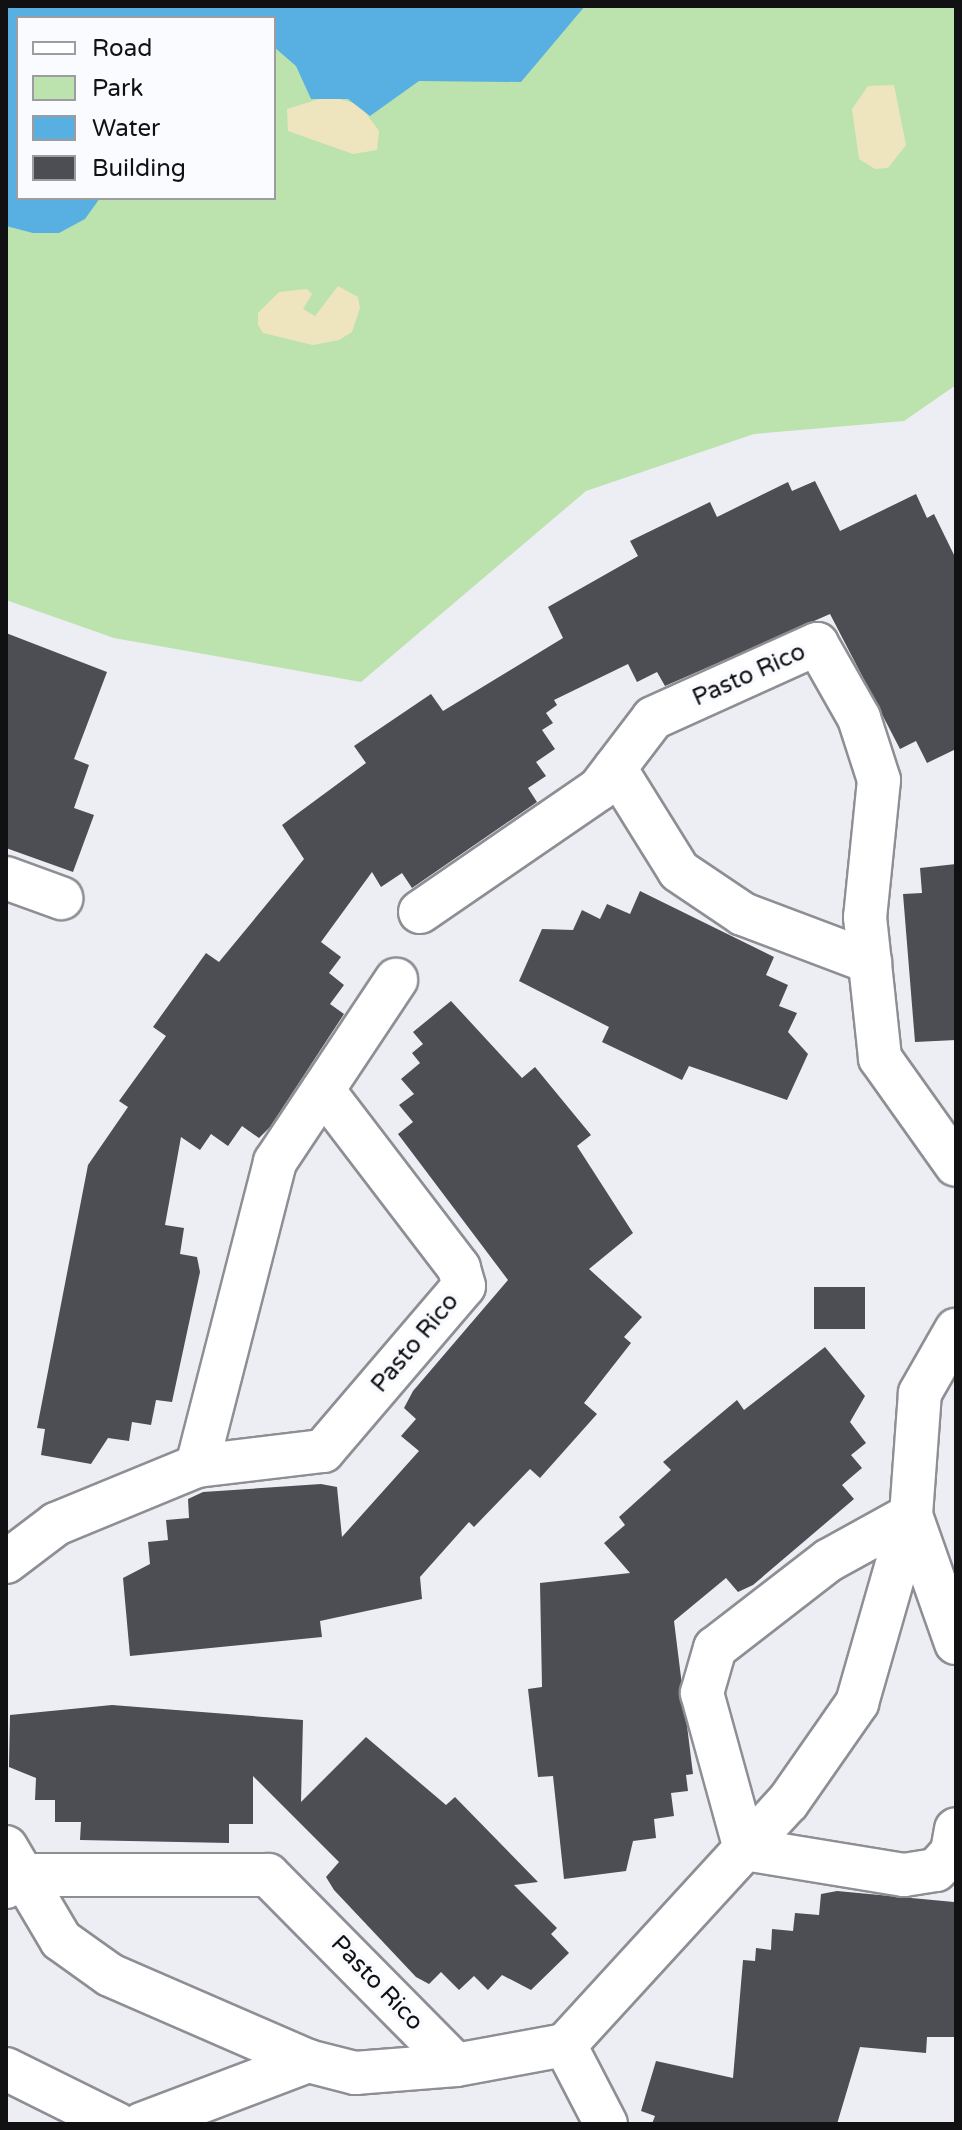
<!DOCTYPE html>
<html>
<head>
<meta charset="utf-8">
<style>
  body { margin:0 }
  #map { position:relative; width:962px; height:2130px; overflow:hidden; background:#ededf4; font-family:"Varela Round",sans-serif }
  div>[style] { position:absolute }
  .green>* { inset:0; background:#bce2ad }
  .sand>* { inset:0; background:#eee5bf }
  .water>* { inset:0; background:#58b0e2 }
  .building>* { inset:0; background:#4d4e53; transform-origin:0 0 }
  .roads { filter:drop-shadow(2px 0 #8e8e95) drop-shadow(-2px 0 #8e8e95) drop-shadow(0 2px #8e8e95) drop-shadow(0 -2px #8e8e95) }
  .street>* { height:42px; margin:-21px; padding:0 21px; transform-origin:21px; border-radius:21px; background:#fff }
  span { translate:-50% -50%; white-space:nowrap; text-align:center; line-height:1.15; -webkit-text-stroke:8px #fafbff; paint-order:stroke }
  .street-label { font-size:24px; color:#111113 }
  .frame { position:absolute; inset:0; border:8px solid #111113; pointer-events:none }
  .legend { position:absolute; left:16px; top:16px; width:260px; height:184px; box-sizing:border-box; background:#fafbff; border:2px solid #9d9da1; margin:0; padding:10px 14px; list-style:none; font-size:24px; color:#111113 }
  .legend li { display:flex; align-items:center; gap:16px; height:40px }
  .legend b { width:40px; border:2px solid #9d9da1 }
</style>
</head>
<body>
<div id="map">
  <div class="green">
    <div style="clip-path:polygon(evenodd,6px 6px,956px 6px,956px 385px,904px 421px,754px 434px,586px 491px,361px 682px,114px 638px,6px 600px,6px 6px,18px 18px,274px 18px,274px 198px,18px 198px,18px 18px)"></div>
  </div>
  <div class="sand">
    <div style="clip-path:polygon(894px 85px,906px 145px,888px 168px,875px 169px,859px 159px,852px 109px,868px 86px)"></div>
    <div style="clip-path:polygon(329px 96px,360px 105px,379px 131px,377px 150px,353px 154px,288px 131px,287px 109px)"></div>
    <div style="clip-path:polygon(338px 286px,358px 297px,360px 308px,352px 332px,339px 340px,313px 345px,263px 333px,258px 325px,258px 313px,279px 292px,307px 289px,312px 294px,303px 309px,315px 316px)"></div>
  </div>
  <div class="water">
    <div style="clip-path:polygon(6px 6px,585px 6px,521px 82px,419px 81px,370px 116px,348px 99px,311px 99px,296px 66px,274px 47px,274px 18px,18px 18px,18px 198px,100px 198px,85px 219px,59px 233px,33px 233px,6px 226px)"></div>
  </div>
  <div class="building">
    <div style="clip-path:polygon(815px 481px,840px 531px,916px 494px,927px 518px,934px 514px,956px 559px,956px 749px,927px 763px,916px 741px,900px 749px,830px 614px,665px 686px,657px 672px,637px 682px,628px 664px,554px 700px,557px 705px,546px 713px,553px 723px,542px 730px,555px 749px,536px 762px,546px 776px,528px 788px,537px 802px,412px 888px,402px 873px,381px 887px,372px 872px,321px 942px,341px 957px,329px 973px,344px 985px,330px 1004px,344px 1014px,270px 1127px,259px 1138px,242px 1126px,228px 1146px,211px 1134px,200px 1150px,181px 1137px,165px 1225px,184px 1228px,180px 1254px,197px 1257px,200px 1272px,172px 1402px,156px 1400px,151px 1425px,132px 1422px,129px 1441px,108px 1438px,91px 1464px,41px 1455px,45px 1429px,37px 1428px,88px 1165px,128px 1107px,119px 1101px,166px 1036px,153px 1027px,206px 953px,219px 962px,304px 859px,282px 825px,366px 763px,354px 746px,431px 694px,443px 711px,563px 638px,548px 607px,638px 556px,630px 541px,710px 502px,717px 517px,788px 482px,792px 491px)"></div>
    <div style="clip-path:polygon(6px 633px,107px 672px,74px 759px,89px 765px,74px 808px,94px 815px,73px 872px,6px 848px)"></div>
    <div style="clip-path:polygon(956px 864px,956px 1040px,915px 1042px,903px 894px,922px 893px,920px 868px)"></div>
    <div style="clip-path:polygon(640px 891px,774px 957px,766px 975px,788px 985px,779px 1006px,797px 1013px,788px 1032px,808px 1054px,787px 1100px,689px 1066px,682px 1080px,602px 1042px,609px 1027px,519px 981px,542px 929px,573px 930px,582px 910px,600px 919px,607px 904px,630px 914px)"></div>
    <div style="clip-path:polygon(451px 1001px,522px 1078px,535px 1067px,591px 1135px,577px 1146px,633px 1233px,589px 1269px,642px 1317px,624px 1337px,631px 1343px,584px 1403px,597px 1414px,540px 1478px,530px 1469px,474px 1527px,469px 1522px,420px 1577px,422px 1599px,320px 1621px,322px 1637px,130px 1656px,123px 1578px,150px 1564px,148px 1542px,168px 1540px,166px 1520px,189px 1518px,188px 1499px,203px 1492px,321px 1484px,337px 1487px,342px 1537px,419px 1451px,401px 1436px,416px 1419px,404px 1408px,413px 1391px,508px 1280px,398px 1134px,413px 1122px,399px 1105px,414px 1094px,401px 1079px,420px 1063px,412px 1053px,423px 1044px,413px 1032px)"></div>
    <div style="left:814px;top:1287px;width:51px;height:42px"></div>
    <div style="clip-path:polygon(825px 1347px,865px 1396px,850px 1422px,866px 1443px,851px 1455px,862px 1468px,842px 1485px,854px 1499px,753px 1585px,738px 1592px,726px 1578px,674px 1621px,693px 1774px,686px 1775px,688px 1791px,671px 1793px,674px 1816px,654px 1819px,656px 1838px,633px 1841px,626px 1871px,564px 1879px,553px 1776px,538px 1777px,528px 1689px,542px 1687px,540px 1583px,630px 1573px,604px 1543px,625px 1525px,619px 1517px,671px 1470px,663px 1462px,737px 1400px,744px 1410px)"></div>
    <div style="clip-path:polygon(112px 1705px,303px 1720px,301px 1802px,366px 1737px,446px 1805px,455px 1797px,538px 1882px,514px 1885px,557px 1928px,551px 1934px,569px 1953px,531px 1990px,502px 1975px,488px 1990px,474px 1976px,459px 1990px,441px 1972px,429px 1984px,416px 1977px,334px 1890px,326px 1877px,339px 1862px,253px 1776px,253px 1824px,229px 1824px,229px 1843px,80px 1840px,81px 1822px,55px 1822px,55px 1800px,35px 1800px,36px 1778px,9px 1767px,10px 1715px)"></div>
    <div style="clip-path:polygon(837px 1891px,954px 1902px,956px 2037px,927px 2037px,926px 2053px,860px 2047px,837px 2124px,652px 2124px,655px 2116px,641px 2111px,656px 2061px,733px 2078px,743px 1960px,755px 1961px,756px 1948px,771px 1950px,772px 1929px,793px 1931px,795px 1913px,819px 1915px,821px 1894px)"></div>
  </div>
  <div class="roads">
    <div class="street">
      <div style="left:615px;top:768px;width:121px;rotate:58.1deg"></div>
      <div style="left:679px;top:871px;width:77px;rotate:33.9deg"></div>
      <div style="left:743px;top:914px;width:136px;rotate:20.7deg"></div>
      <div style="left:6px;top:878px;width:59px;rotate:20deg"></div>
      <div style="left:420px;top:912px;width:217px;rotate:-34.5deg"></div>
      <div style="left:599px;top:789px;width:89px;rotate:-52.7deg"></div>
      <div style="left:653px;top:718px;width:180px;rotate:-24.3deg"></div>
      <div style="left:817px;top:644px;width:85px;rotate:60.4deg"></div>
      <div style="left:859px;top:718px;width:65px;rotate:72.1deg"></div>
      <div style="left:879px;top:780px;width:138px;rotate:95.8deg"></div>
      <div style="left:865px;top:917px;width:142px;rotate:83.9deg"></div>
      <div style="left:880px;top:1058px;width:131px;rotate:54.6deg"></div>
      <div style="left:197px;top:1466px;width:127px;rotate:-6.8deg"></div>
      <div style="left:323px;top:1451px;width:217px;rotate:-49.5deg"></div>
      <div style="left:464px;top:1286px;width:19px;rotate:-106deg"></div>
      <div style="left:459px;top:1268px;width:224px;rotate:-127.4deg"></div>
      <div style="left:6px;top:1562px;width:63px;rotate:-37.2deg"></div>
      <div style="left:56px;top:1524px;width:152px;rotate:-22.4deg"></div>
      <div style="left:197px;top:1466px;width:314px;rotate:-75.6deg"></div>
      <div style="left:275px;top:1162px;width:219px;rotate:-56.4deg"></div>
      <div style="left:956px;top:1643px;width:136px;rotate:-109.4deg"></div>
      <div style="left:911px;top:1515px;width:94px;rotate:151.2deg"></div>
      <div style="left:829px;top:1560px;width:144px;rotate:142.3deg"></div>
      <div style="left:715px;top:1648px;width:47px;rotate:106.1deg"></div>
      <div style="left:702px;top:1693px;width:162px;rotate:74.6deg"></div>
      <div style="left:745px;top:1849px;width:161px;rotate:9.3deg"></div>
      <div style="left:904px;top:1875px;width:32px;rotate:-9deg"></div>
      <div style="left:936px;top:1870px;width:24px;rotate:-48deg"></div>
      <div style="left:952px;top:1852px;width:23px;rotate:-80deg"></div>
      <div style="left:6px;top:1847px;width:108px;rotate:59.4deg"></div>
      <div style="left:61px;top:1940px;width:60px;rotate:35.5deg"></div>
      <div style="left:110px;top:1975px;width:216px;rotate:23.5deg"></div>
      <div style="left:308px;top:2061px;width:49px;rotate:14.3deg"></div>
      <div style="left:355px;top:2073px;width:101px;rotate:-4.5deg"></div>
      <div style="left:456px;top:2065px;width:111px;rotate:-10.4deg"></div>
      <div style="left:565px;top:2045px;width:330px;rotate:-47.5deg"></div>
      <div style="left:788px;top:1802px;width:121px;rotate:-55.1deg"></div>
      <div style="left:857px;top:1703px;width:196px;rotate:-74deg"></div>
      <div style="left:911px;top:1515px;width:122px;rotate:-85.8deg"></div>
      <div style="left:920px;top:1393px;width:73px;rotate:-60.3deg"></div>
      <div style="left:6px;top:1887px;width:18px;rotate:-41deg"></div>
      <div style="left:20px;top:1875px;width:248px"></div>
      <div style="left:268px;top:1875px;width:267px;rotate:45.3deg"></div>
      <div style="left:565px;top:2045px;width:89px;rotate:62.6deg"></div>
      <div style="left:6px;top:2069px;width:124px;rotate:26.4deg"></div>
      <div style="left:142px;top:2124px;width:178px;rotate:-20.8deg"></div>
    </div>
  </div>
  <div class="street-label">
    <span style="left:749px;top:675px;rotate:-24deg">Pasto Rico</span>
    <span style="left:415px;top:1343px;rotate:-50deg">Pasto Rico</span>
    <span style="left:377px;top:1983px;rotate:46deg">Pasto Rico</span>
  </div>
  <div class="frame"></div>
  <ul class="legend">
  <li><b style="height:10px;background:#fff"></b>Road</li>
  <li><b style="height:22px;background:#bce2ad"></b>Park</li>
  <li><b style="height:22px;background:#58b0e2"></b>Water</li>
  <li><b style="height:22px;background:#4d4e53"></b>Building</li>
  </ul>
</div>
</body>
</html>
